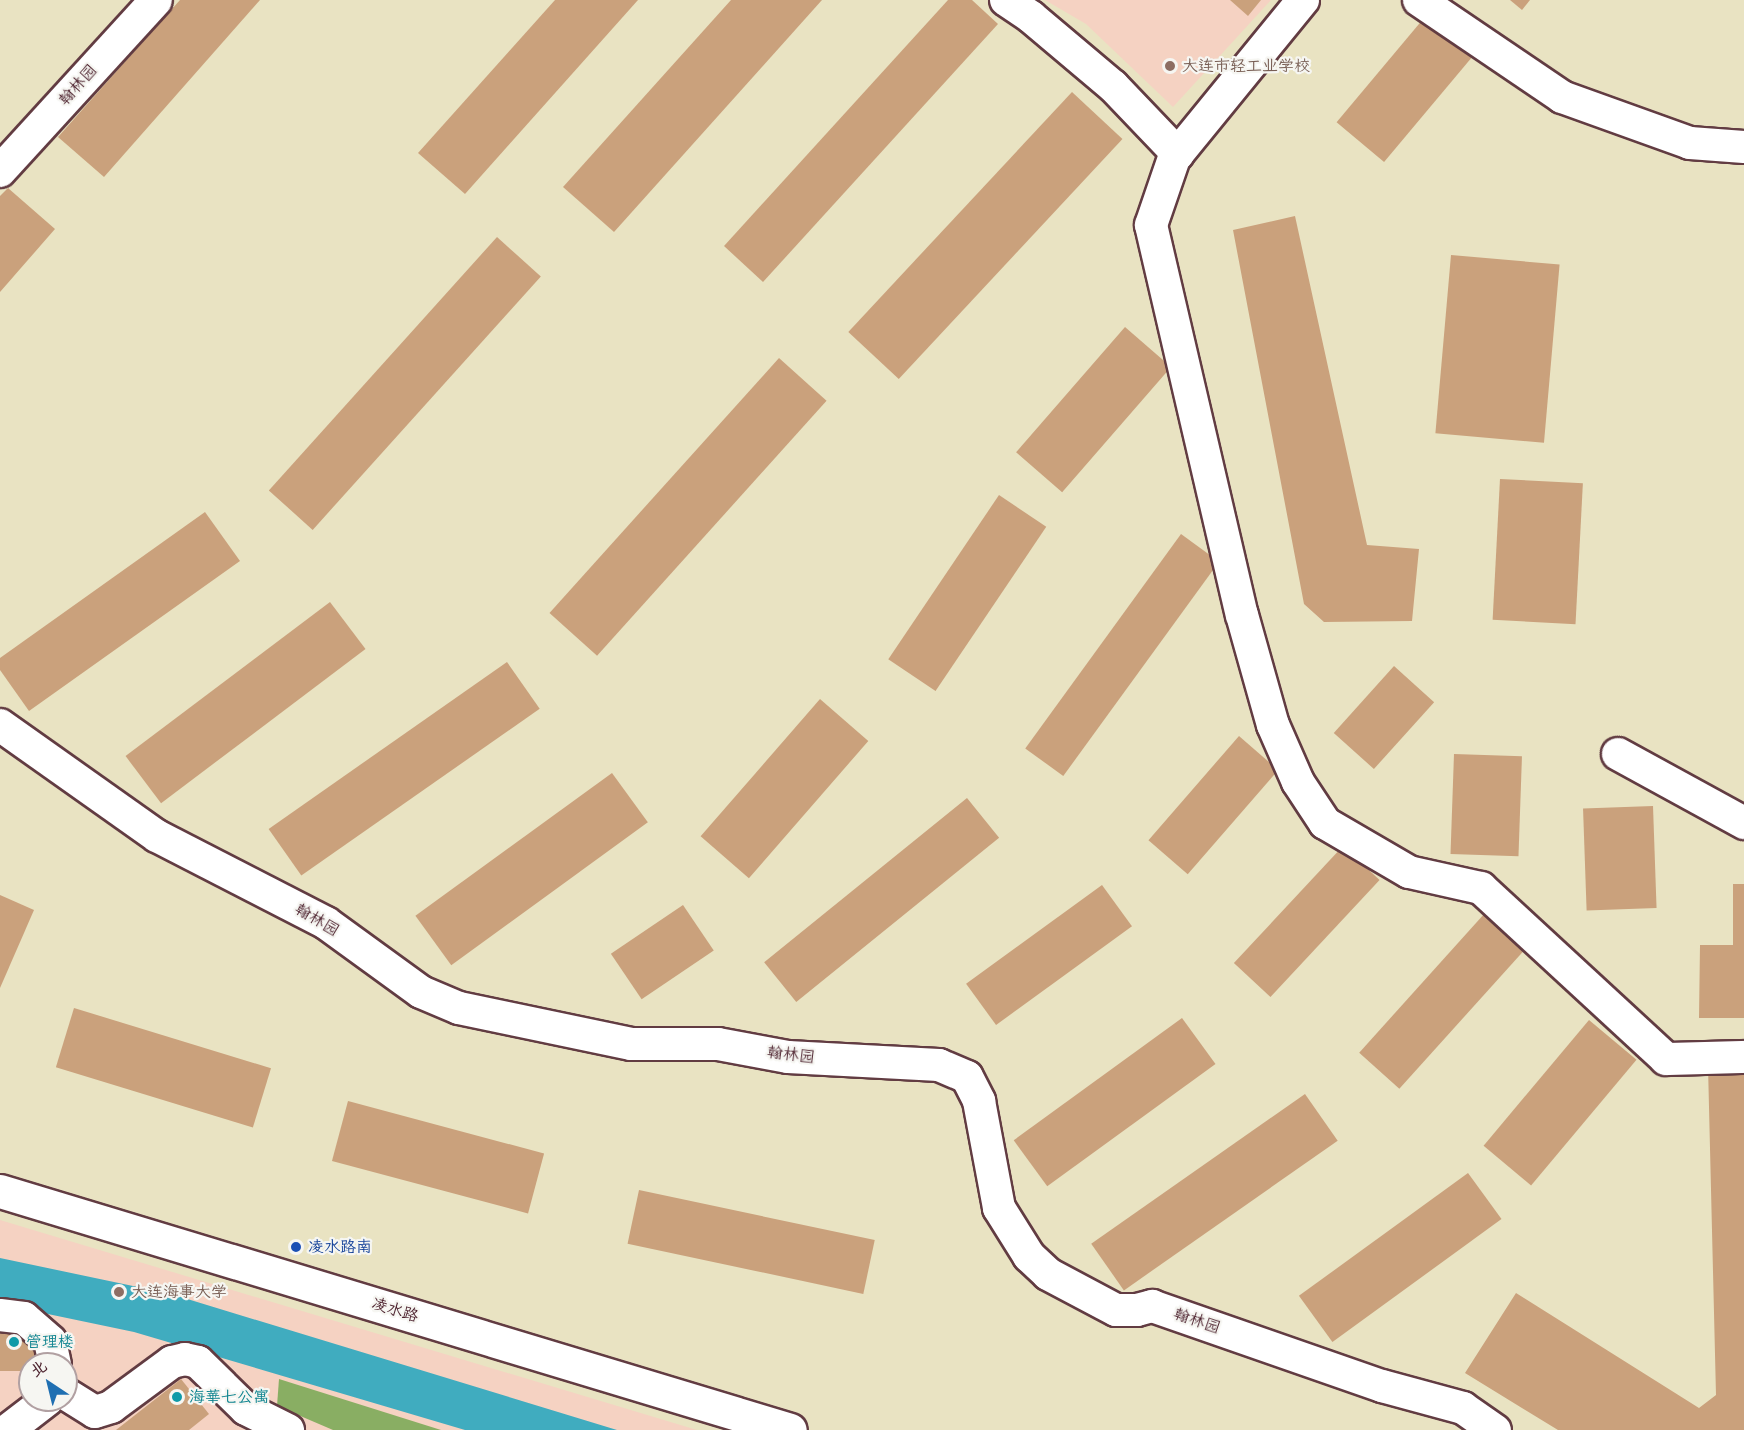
<!DOCTYPE html>
<html>
<head>
<meta charset="utf-8">
<style>
  body { margin:0 }
  #map { position:relative; width:1744px; height:1430px; overflow:hidden; background:#e9e3c2; font-family:"Architects Daughter","LXGW WenKai TC",sans-serif }
  div>[style] { position:absolute }
  .built>* { inset:0; background:#f5d2c2 }
  .forest>* { inset:0; background:#89ae63 }
  .water>* { inset:0; background:#40acbf }
  .building>* { inset:0; background:#caa17c; transform-origin:0 0 }
  .roads { filter:drop-shadow(2px 0 #623c42) drop-shadow(-2px 0 #623c42) drop-shadow(0 2px #623c42) drop-shadow(0 -2px #623c42) }
  .minor>* { height:32px; margin:-16px; padding:0 16px; transform-origin:16px; border-radius:16px; background:#fff }
  .major>* { height:33px; margin:-16.5px; padding:0 16.5px; transform-origin:16.5px; border-radius:16.5px; background:#fff }
  .dots>* { width:16px; height:16px; translate:-50% -50%; box-sizing:border-box; border:3px solid #f6f6f2; border-radius:50% }
  span { translate:-50% -50%; white-space:nowrap; text-align:center; line-height:1.15; -webkit-text-stroke:4.5px #f6f6f2; paint-order:stroke }
  .education-label { font-size:16px; color:#785e54 }
  .left { translate:0 -50%; text-align:left }
  .street-label { font-size:16px; color:#4a1f2b }
  .transit-label { font-size:16px; color:#164399 }
  .culture-label { font-size:16px; color:#0d838f }
  .north { position:absolute; left:18px; top:1352px; width:60px; height:60px; box-sizing:border-box; background:#f6f6f2; border:2px solid #b1a0a2; border-radius:50%; rotate:325deg; font-size:16px; font-weight:700; line-height:24px; text-align:center; color:#4a1f2b }
  .north::after { content:''; display:block; margin:auto; width:21px; height:27px; background:#1f6fb2; clip-path:polygon(50% 0,100% 100%,50% 72%,0 100%) }
</style>
</head>
<body>
<div id="map">
  <div class="built">
    <div style="clip-path:polygon(1045px 0,1271px 0,1173px 107px,1086px 24px)"></div>
    <div style="clip-path:polygon(evenodd,0 1220px,697px 1430px,0 1430px,0 1220px,30px 1364px,66px 1364px,66px 1400px,30px 1400px,30px 1364px)"></div>
  </div>
  <div class="forest">
    <div style="clip-path:polygon(279px 1379px,441px 1430px,333px 1430px,277px 1406px)"></div>
  </div>
  <div class="water">
    <div style="clip-path:polygon(0 1258px,171px 1294px,617px 1430px,465px 1430px,134px 1332px,0 1304px)"></div>
  </div>
  <div class="building">
    <div style="clip-path:polygon(180px 0,260px 0,104px 177px,58px 137px)"></div>
    <div style="clip-path:polygon(555px 0,638px 0,465px 194px,418px 153px)"></div>
    <div style="clip-path:polygon(731px 0,822px 0,614px 232px,563px 187px)"></div>
    <div style="clip-path:polygon(948px 0,972px 0,998px 24px,763px 282px,724px 246px)"></div>
    <div style="clip-path:polygon(1230px 0,1261px 0,1248px 16px)"></div>
    <div style="clip-path:polygon(1510px 0,1530px 0,1522px 10px)"></div>
    <div style="left:1424px;top:18px;width:62px;height:136px;rotate:40deg"></div>
    <div style="left:1072px;top:92px;width:69px;height:328px;rotate:43deg"></div>
    <div style="clip-path:polygon(8px 188px,55px 229px,0 292px,0 196px)"></div>
    <div style="clip-path:polygon(1295px 216px,1367px 545px,1419px 549px,1412px 621px,1324px 622px,1304px 604px,1233px 230px)"></div>
    <div style="left:497px;top:237px;width:59px;height:341px;rotate:42deg"></div>
    <div style="left:1451px;top:255px;width:109px;height:179px;rotate:5deg"></div>
    <div style="left:1125px;top:327px;width:61px;height:166px;rotate:41deg"></div>
    <div style="left:779px;top:358px;width:64px;height:343px;rotate:42deg"></div>
    <div style="left:1500px;top:479px;width:83px;height:141px;rotate:3deg"></div>
    <div style="left:999px;top:495px;width:57px;height:198px;rotate:34deg"></div>
    <div style="clip-path:polygon(205px 512px,240px 561px,29px 711px,0 670px,0 658px)"></div>
    <div style="left:1181px;top:534px;width:47px;height:265px;rotate:36deg"></div>
    <div style="left:330px;top:602px;width:59px;height:256px;rotate:53deg"></div>
    <div style="left:507px;top:662px;width:57px;height:291px;rotate:55deg"></div>
    <div style="left:1394px;top:666px;width:54px;height:90px;rotate:42deg"></div>
    <div style="left:820px;top:699px;width:64px;height:182px;rotate:41deg"></div>
    <div style="left:1239px;top:736px;width:52px;height:138px;rotate:41deg"></div>
    <div style="left:1454px;top:754px;width:68px;height:100px;rotate:2deg"></div>
    <div style="left:612px;top:773px;width:61px;height:243px;rotate:54deg"></div>
    <div style="left:967px;top:798px;width:51px;height:261px;rotate:51deg"></div>
    <div style="left:1653px;top:806px;width:102px;height:70px;rotate:88deg"></div>
    <div style="left:1343px;top:846px;width:50px;height:160px;rotate:43deg"></div>
    <div style="clip-path:polygon(1733px 884px,1744px 884px,1744px 1018px,1699px 1018px,1700px 945px,1733px 945px)"></div>
    <div style="left:1102px;top:885px;width:51px;height:168px;rotate:54deg"></div>
    <div style="clip-path:polygon(0 895px,34px 910px,0 988px)"></div>
    <div style="left:683px;top:905px;width:55px;height:87px;rotate:56deg"></div>
    <div style="left:1485px;top:913px;width:54px;height:188px;rotate:42deg"></div>
    <div style="left:74px;top:1008px;width:206px;height:62px;rotate:17deg"></div>
    <div style="left:1182px;top:1018px;width:57px;height:208px;rotate:54deg"></div>
    <div style="left:1589px;top:1020px;width:62px;height:164px;rotate:40deg"></div>
    <div style="clip-path:polygon(1744px 1065px,1744px 1430px,1558px 1430px,1465px 1373px,1516px 1293px,1699px 1408px,1716px 1395px,1708px 1066px)"></div>
    <div style="left:1305px;top:1094px;width:57px;height:261px;rotate:55deg"></div>
    <div style="left:348px;top:1101px;width:203px;height:62px;rotate:15deg"></div>
    <div style="left:1468px;top:1173px;width:57px;height:209px;rotate:54deg"></div>
    <div style="left:639px;top:1190px;width:241px;height:55px;rotate:12deg"></div>
    <div style="clip-path:polygon(0 1326px,20px 1333px,37px 1350px,38px 1364px,30px 1364px,30px 1371px,0 1371px)"></div>
    <div style="clip-path:polygon(181px 1379px,209px 1414px,189px 1430px,116px 1430px)"></div>
  </div>
  <div class="roads">
    <div class="minor">
      <div style="left:1006px;top:0;width:30px;rotate:34deg"></div>
      <div style="left:1031px;top:17px;width:107px;rotate:40.1deg"></div>
      <div style="left:1113px;top:86px;width:94px;rotate:46.3deg"></div>
      <div style="left:1303px;top:0;width:204px;rotate:129.2deg"></div>
      <div style="left:1174px;top:158px;width:71px;rotate:108.9deg"></div>
      <div style="left:1151px;top:225px;width:400px;rotate:76.9deg"></div>
      <div style="left:1242px;top:615px;width:114px;rotate:74.3deg"></div>
      <div style="left:1273px;top:725px;width:62px;rotate:66.3deg"></div>
      <div style="left:1298px;top:782px;width:49px;rotate:56.6deg"></div>
      <div style="left:1325px;top:823px;width:97px;rotate:30.3deg"></div>
      <div style="left:1409px;top:872px;width:74px;rotate:12.5deg"></div>
      <div style="left:1481px;top:888px;width:252px;rotate:42.7deg"></div>
      <div style="left:1666px;top:1059px;width:78px;rotate:-1.5deg"></div>
      <div style="left:1419px;top:0;width:173px;rotate:34.1deg"></div>
      <div style="left:1562px;top:97px;width:136px;rotate:19.8deg"></div>
      <div style="left:1690px;top:143px;width:54px;rotate:4.2deg"></div>
      <div style="left:0;top:171px;width:231px;rotate:-47.6deg"></div>
      <div style="left:0;top:725px;width:192px;rotate:35.3deg"></div>
      <div style="left:157px;top:836px;width:190px;rotate:27.2deg"></div>
      <div style="left:326px;top:923px;width:117px;rotate:36deg"></div>
      <div style="left:421px;top:992px;width:41px;rotate:22.8deg"></div>
      <div style="left:459px;top:1008px;width:176px;rotate:11.8deg"></div>
      <div style="left:631px;top:1044px;width:87px"></div>
      <div style="left:718px;top:1044px;width:71px;rotate:10.5deg"></div>
      <div style="left:788px;top:1057px;width:151px;rotate:3deg"></div>
      <div style="left:939px;top:1065px;width:30px;rotate:23deg"></div>
      <div style="left:967px;top:1077px;width:27px;rotate:63deg"></div>
      <div style="left:979px;top:1101px;width:109px;rotate:79.4deg"></div>
      <div style="left:999px;top:1208px;width:57px;rotate:58deg"></div>
      <div style="left:1029px;top:1256px;width:26px;rotate:43deg"></div>
      <div style="left:1048px;top:1274px;width:77px;rotate:27.9deg"></div>
      <div style="left:1116px;top:1310px;width:21px"></div>
      <div style="left:1137px;top:1310px;width:16px;rotate:-15deg"></div>
      <div style="left:1152px;top:1306px;width:244px;rotate:19.2deg"></div>
      <div style="left:1382px;top:1386px;width:84px;rotate:15.2deg"></div>
      <div style="left:1463px;top:1408px;width:39px;rotate:35deg"></div>
      <div style="left:1618px;top:754px;width:144px;rotate:28.7deg"></div>
      <div style="left:0;top:1315px;width:24px;rotate:7deg"></div>
      <div style="left:24px;top:1318px;width:35px;rotate:41deg"></div>
      <div style="left:50px;top:1341px;width:24px;rotate:78deg"></div>
      <div style="left:66px;top:1394px;width:34px;rotate:32deg"></div>
      <div style="left:95px;top:1412px;width:17px;rotate:-17deg"></div>
      <div style="left:111px;top:1407px;width:76px;rotate:-36.4deg"></div>
      <div style="left:172px;top:1362px;width:13px;rotate:-13deg"></div>
      <div style="left:185px;top:1359px;width:13px;rotate:13deg"></div>
      <div style="left:198px;top:1362px;width:67px;rotate:44.4deg"></div>
      <div style="left:246px;top:1409px;width:47px;rotate:26.6deg"></div>
      <div style="left:8px;top:1430px;width:49px;rotate:-37.6deg"></div>
    </div>
    <div class="major">
      <div style="left:0;top:1191px;width:825px;rotate:16.83deg"></div>
    </div>
  </div>
  <div class="dots">
    <div style="left:1170px;top:66px;background:#8d6e63"></div>
    <div style="left:296px;top:1247px;background:#1a4fb4"></div>
    <div style="left:119px;top:1292px;background:#8d6e63"></div>
    <div style="left:14px;top:1342px;background:#0f9aa8"></div>
    <div style="left:177px;top:1397px;background:#0f9aa8"></div>
  </div>
  <div class="education-label">
    <span class="left" style="left:1182px;top:66px">大连市轻工业学校</span>
    <span class="left" style="left:131px;top:1292px">大连海事大学</span>
  </div>
  <div class="street-label">
    <span style="left:78px;top:85px;rotate:-48deg">翰林园</span>
    <span style="left:317px;top:920px;rotate:31deg">翰林园</span>
    <span style="left:791px;top:1055px;rotate:7deg">翰林园</span>
    <span style="left:395px;top:1310px;rotate:17deg">凌水路</span>
    <span style="left:1197px;top:1321px;rotate:19deg">翰林园</span>
  </div>
  <div class="transit-label">
    <span class="left" style="left:308px;top:1247px">凌水路南</span>
  </div>
  <div class="culture-label">
    <span class="left" style="left:26px;top:1342px">管理楼</span>
    <span class="left" style="left:189px;top:1397px">海華七公寓</span>
  </div>
  <div class="north">北</div>
</div>
</body>
</html>
